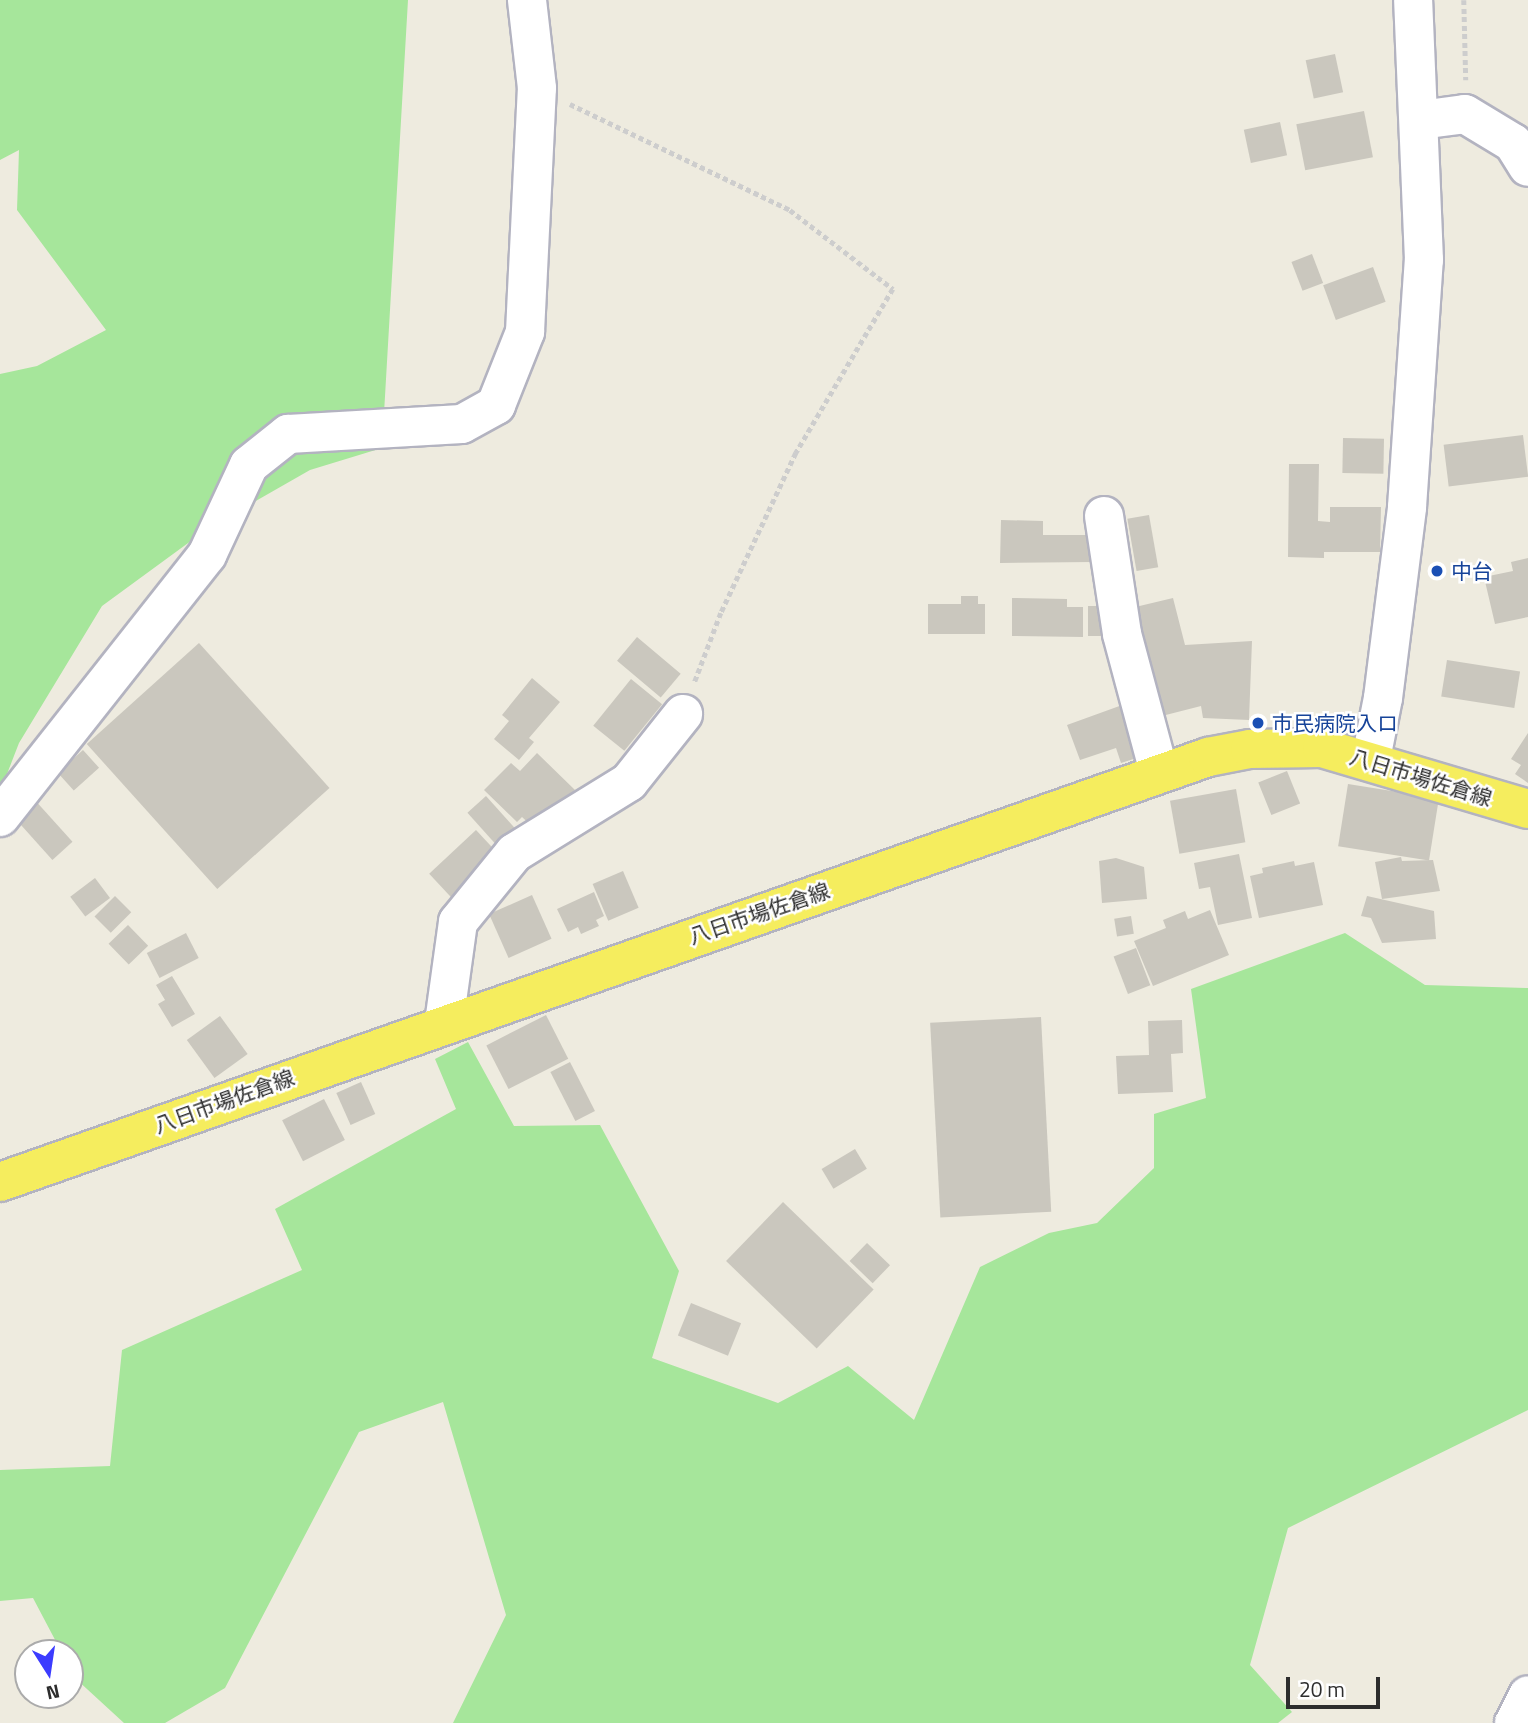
<!DOCTYPE html>
<html>
<head>
<meta charset="utf-8">
<style>
  body { margin:0 }
  #map { position:relative; width:1528px; height:1723px; overflow:hidden; background:#eeebdf; font-family:"Titillium Web","Noto Sans JP",sans-serif }
  div>[style] { position:absolute }
  .green>* { inset:0; background:#a6e69b }
  .building>* { inset:0; background:#cac7be; transform-origin:0 0 }
  .path>* { height:4.5px; margin-top:-2.25px; transform-origin:0; background:repeating-linear-gradient(90deg,#cdcdcd 0 5px,transparent 0 8.5px) }
  .roads { filter:drop-shadow(2px 0 #b3b3c0) drop-shadow(-2px 0 #b3b3c0) drop-shadow(0 2px #b3b3c0) drop-shadow(0 -2px #b3b3c0) }
  .minor>* { height:38px; margin:-19px; padding:0 19px; transform-origin:19px; border-radius:19px; background:#fff }
  .major>* { height:38px; margin:-19px; padding:0 19px; transform-origin:19px; border-radius:19px; background:#f5ed5e }
  .dots>* { width:19px; height:19px; translate:-50% -50%; box-sizing:border-box; border:4px solid #fff; border-radius:50% }
  span { translate:-50% -50%; white-space:nowrap; text-align:center; line-height:1.15; -webkit-text-stroke:5px #fff; paint-order:stroke }
  .transit-label { font-size:21px; color:#164399 }
  .left { translate:0 -50%; text-align:left }
  .street-label { font-size:21px; color:#2d2d2d }
  .north { position:absolute; left:14px; top:1639px; width:70px; height:70px; box-sizing:border-box; background:#fff; border:2px solid #ababab; border-radius:50%; rotate:168deg; font-size:19px; font-weight:700; line-height:28px; text-align:center; color:#2d2d2d }
  .north::after { content:''; display:block; margin:auto; width:24px; height:32px; background:#3c3cff; clip-path:polygon(50% 0,100% 100%,50% 72%,0 100%) }
  .scale { position:absolute; left:1286px; top:1677px; width:94px; height:32px; box-sizing:border-box; border:4px solid #2d2d2d; border-top:0; padding-left:9px; font-size:21px; line-height:24px; white-space:nowrap; color:#2d2d2d; -webkit-text-stroke:5px #fff; paint-order:stroke }
</style>
</head>
<body>
<div id="map">
  <div class="green">
    <div style="clip-path:polygon(0 0,408px 0,382px 448px,310px 470px,210px 527px,102px 606px,19px 743px,0 792px,0 374px,37px 366px,106px 330px,17px 210px,19px 150px,0 160px)"></div>
    <div style="clip-path:polygon(1345px 933px,1425px 985px,1528px 988px,1528px 1410px,1288px 1528px,1250px 1665px,1292px 1712px,1278px 1723px,453px 1723px,506px 1615px,443px 1402px,359px 1432px,225px 1688px,165px 1723px,124px 1723px,75px 1678px,70px 1653px,62px 1653px,33px 1598px,0 1601px,0 1470px,110px 1466px,122px 1350px,302px 1270px,275px 1209px,456px 1109px,435px 1059px,468px 1042px,514px 1126px,600px 1125px,679px 1271px,652px 1358px,778px 1403px,848px 1366px,914px 1420px,980px 1267px,1049px 1233px,1097px 1223px,1154px 1168px,1154px 1114px,1206px 1098px,1191px 989px)"></div>
  </div>
  <div class="building">
    <div style="left:1335px;top:54px;width:39px;height:30px;rotate:78deg"></div>
    <div style="left:1364px;top:111px;width:47px;height:69px;rotate:79deg"></div>
    <div style="left:1280px;top:122px;width:34px;height:37px;rotate:78deg"></div>
    <div style="left:1312px;top:254px;width:31px;height:22px;rotate:69deg"></div>
    <div style="left:1373px;top:267px;width:37px;height:53px;rotate:70deg"></div>
    <div style="left:1523px;top:435px;width:42px;height:80px;rotate:83deg"></div>
    <div style="left:1343px;top:438px;width:41px;height:35px;rotate:1deg"></div>
    <div style="clip-path:polygon(1289px 464px,1319px 464px,1318px 521px,1330px 522px,1330px 507px,1381px 507px,1380px 552px,1324px 552px,1324px 558px,1288px 557px)"></div>
    <div style="left:1149px;top:515px;width:53px;height:22px;rotate:80deg"></div>
    <div style="clip-path:polygon(1001px 520px,1043px 521px,1043px 535px,1093px 535px,1092px 562px,1000px 563px)"></div>
    <div style="clip-path:polygon(1528px 558px,1528px 617px,1495px 624px,1484px 577px,1513px 571px,1511px 562px)"></div>
    <div style="clip-path:polygon(961px 596px,978px 596px,978px 604px,985px 604px,985px 634px,928px 634px,928px 604px,961px 604px)"></div>
    <div style="clip-path:polygon(1012px 598px,1067px 599px,1067px 607px,1083px 607px,1083px 637px,1012px 636px)"></div>
    <div style="clip-path:polygon(1173px 598px,1185px 645px,1252px 641px,1249px 720px,1203px 718px,1201px 706px,1154px 718px,1127px 609px)"></div>
    <div style="left:1088px;top:606px;width:17px;height:30px"></div>
    <div style="left:637px;top:637px;width:57px;height:31px;rotate:40deg"></div>
    <div style="left:199px;top:643px;width:195px;height:151px;rotate:48deg"></div>
    <div style="left:1447px;top:660px;width:74px;height:37px;rotate:9deg"></div>
    <div style="clip-path:polygon(532px 678px,560px 702px,529px 738px,534px 742px,519px 760px,494px 739px,509px 721px,502px 715px)"></div>
    <div style="left:631px;top:679px;width:40px;height:60px;rotate:39deg"></div>
    <div style="clip-path:polygon(1125px 704px,1146px 755px,1121px 763px,1116px 748px,1080px 760px,1067px 725px)"></div>
    <div style="clip-path:polygon(1528px 733px,1528px 783px,1515px 774px,1521px 765px,1511px 759px)"></div>
    <div style="left:83px;top:750px;width:24px;height:34px;rotate:48deg"></div>
    <div style="clip-path:polygon(537px 753px,575px 790px,536px 830px,522px 817px,517px 822px,484px 790px,511px 763px,520px 771px)"></div>
    <div style="left:1287px;top:771px;width:35px;height:31px;rotate:68deg"></div>
    <div style="left:1348px;top:784px;width:92px;height:63px;rotate:9deg"></div>
    <div style="left:1236px;top:789px;width:54px;height:67px;rotate:80deg"></div>
    <div style="left:486px;top:796px;width:51px;height:25px;rotate:48deg"></div>
    <div style="left:33px;top:798px;width:59px;height:27px;rotate:48deg"></div>
    <div style="left:476px;top:830px;width:40px;height:64px;rotate:47deg"></div>
    <div style="clip-path:polygon(1239px 854px,1252px 918px,1218px 925px,1210px 887px,1199px 889px,1194px 863px)"></div>
    <div style="clip-path:polygon(1401px 857px,1402px 861px,1433px 860px,1440px 891px,1382px 899px,1375px 862px)"></div>
    <div style="clip-path:polygon(1116px 858px,1144px 867px,1147px 899px,1102px 903px,1099px 861px)"></div>
    <div style="clip-path:polygon(1294px 861px,1295px 866px,1314px 862px,1323px 905px,1259px 918px,1250px 876px,1263px 873px,1262px 868px)"></div>
    <div style="left:623px;top:871px;width:40px;height:33px;rotate:67deg"></div>
    <div style="left:95px;top:878px;width:25px;height:31px;rotate:53deg"></div>
    <div style="clip-path:polygon(594px 892px,604px 916px,596px 920px,599px 926px,581px 934px,578px 927px,568px 932px,557px 909px)"></div>
    <div style="left:532px;top:895px;width:48px;height:47px;rotate:66deg"></div>
    <div style="left:115px;top:896px;width:23px;height:29px;rotate:45deg"></div>
    <div style="clip-path:polygon(1367px 896px,1434px 911px,1436px 939px,1382px 943px,1371px 918px,1361px 916px)"></div>
    <div style="clip-path:polygon(1210px 910px,1229px 955px,1153px 986px,1134px 941px,1166px 928px,1163px 920px,1185px 911px,1188px 919px)"></div>
    <div style="left:1131px;top:916px;width:18px;height:17px;rotate:81deg"></div>
    <div style="left:128px;top:925px;width:29px;height:27px;rotate:46deg"></div>
    <div style="left:186px;top:933px;width:28px;height:44px;rotate:63deg"></div>
    <div style="left:1136px;top:948px;width:40px;height:24px;rotate:69deg"></div>
    <div style="clip-path:polygon(172px 976px,195px 1014px,172px 1027px,158px 1004px,165px 1000px,156px 985px)"></div>
    <div style="left:546px;top:1015px;width:49px;height:67px;rotate:63deg"></div>
    <div style="left:220px;top:1016px;width:47px;height:41px;rotate:54deg"></div>
    <div style="left:1041px;top:1017px;width:195px;height:111px;rotate:87deg"></div>
    <div style="clip-path:polygon(1182px 1020px,1183px 1053px,1171px 1054px,1173px 1092px,1118px 1094px,1116px 1056px,1149px 1055px,1148px 1021px)"></div>
    <div style="left:570px;top:1062px;width:55px;height:22px;rotate:63deg"></div>
    <div style="left:361px;top:1082px;width:35px;height:27px;rotate:66deg"></div>
    <div style="left:324px;top:1099px;width:46px;height:47px;rotate:63deg"></div>
    <div style="left:855px;top:1149px;width:23px;height:39px;rotate:59deg"></div>
    <div style="left:783px;top:1202px;width:126px;height:82px;rotate:44deg"></div>
    <div style="left:867px;top:1243px;width:32px;height:25px;rotate:44deg"></div>
    <div style="left:691px;top:1303px;width:54px;height:35px;rotate:22deg"></div>
  </div>
  <div class="path">
    <div style="left:1464px;top:0;width:80px;rotate:88.6deg"></div>
    <div style="left:570px;top:104px;width:244px;rotate:25.7deg"></div>
    <div style="left:790px;top:210px;width:130px;rotate:37.5deg"></div>
    <div style="left:893px;top:289px;width:191px;rotate:120.6deg"></div>
    <div style="left:796px;top:453px;width:177px;rotate:115.1deg"></div>
    <div style="left:721px;top:613px;width:76px;rotate:110.8deg"></div>
  </div>
  <div class="roads">
    <div class="minor">
      <div style="left:1420px;top:120px;width:45px;rotate:-7.6deg"></div>
      <div style="left:1465px;top:114px;width:56px;rotate:31.1deg"></div>
      <div style="left:1513px;top:143px;width:28px;rotate:58deg"></div>
      <div style="left:1104px;top:516px;width:119px;rotate:81.3deg"></div>
      <div style="left:1122px;top:634px;width:143px;rotate:75deg"></div>
      <div style="left:1371px;top:759px;width:62px;rotate:-78.9deg"></div>
      <div style="left:1383px;top:698px;width:193px;rotate:-82.8deg"></div>
      <div style="left:1407px;top:507px;width:248px;rotate:-86.1deg"></div>
      <div style="left:1424px;top:260px;width:260px;rotate:-92.4deg"></div>
      <div style="left:0;top:817px;width:334px;rotate:-51.7deg"></div>
      <div style="left:207px;top:555px;width:99px;rotate:-65deg"></div>
      <div style="left:249px;top:465px;width:50px;rotate:-38.5deg"></div>
      <div style="left:288px;top:434px;width:174px;rotate:-3.3deg"></div>
      <div style="left:462px;top:424px;width:39px;rotate:-29deg"></div>
      <div style="left:496px;top:405px;width:79px;rotate:-68.3deg"></div>
      <div style="left:525px;top:332px;width:244px;rotate:-87.2deg"></div>
      <div style="left:537px;top:88px;width:89px;rotate:-96.5deg"></div>
      <div style="left:444px;top:1023px;width:102px;rotate:-82.1deg"></div>
      <div style="left:458px;top:922px;width:89px;rotate:-50.9deg"></div>
      <div style="left:514px;top:853px;width:135px;rotate:-31.7deg"></div>
      <div style="left:629px;top:782px;width:87px;rotate:-51.5deg"></div>
      <div style="left:1514px;top:1723px;width:31px;rotate:-63deg"></div>
    </div>
    <div class="major">
      <div style="left:0;top:1182px;width:1281px;rotate:-19.38deg"></div>
      <div style="left:1208px;top:757px;width:43px;rotate:-10.8deg"></div>
      <div style="left:1250px;top:749px;width:72px;rotate:-0.8deg"></div>
      <div style="left:1322px;top:748px;width:215px;rotate:16.5deg"></div>
    </div>
  </div>
  <div class="dots">
    <div style="left:1437px;top:571px;background:#1a4fb4"></div>
    <div style="left:1258px;top:723px;background:#1a4fb4"></div>
  </div>
  <div class="transit-label">
    <span class="left" style="left:1451px;top:571px">中台</span>
    <span class="left" style="left:1272px;top:723px">市民病院入ロ</span>
  </div>
  <div class="street-label">
    <span style="left:1421px;top:777px;rotate:17deg">八日市場佐倉線</span>
    <span style="left:759px;top:913px;rotate:-19deg">八日市場佐倉線</span>
    <span style="left:224px;top:1101px;rotate:-20deg">八日市場佐倉線</span>
  </div>
  <div class="north">N</div>
  <div class="scale">20 m</div>
</div>
</body>
</html>
